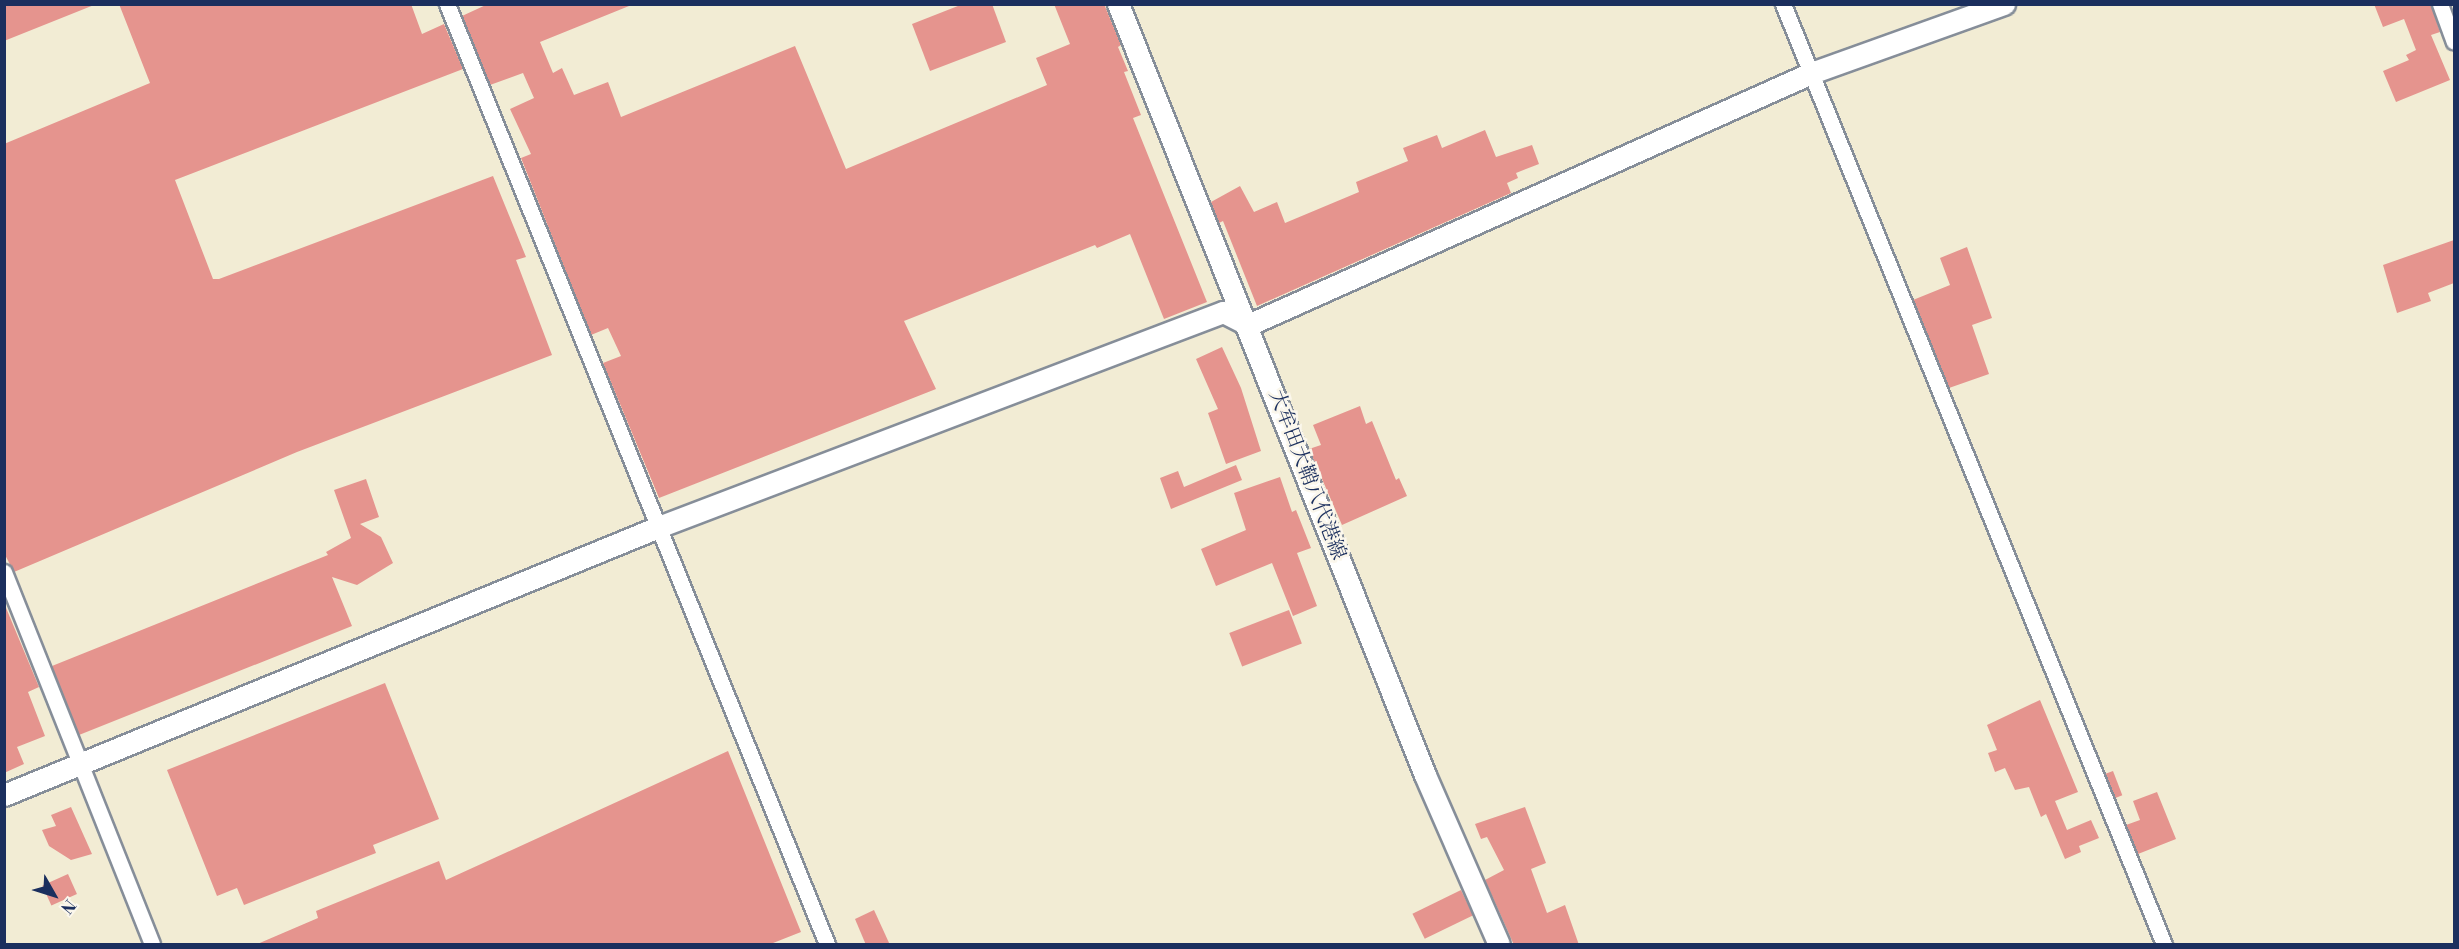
<!DOCTYPE html>
<html>
<head>
<meta charset="utf-8">
<style>
  body { margin:0 }
  #map { position:relative; width:2459px; height:949px; overflow:hidden; background:#f2ecd4; font-family:"Libre Bodoni","Noto Serif JP",serif }
  div>[style] { position:absolute }
  .building>* { inset:0; background:#e5948e; transform-origin:0 0 }
  .roads { filter:drop-shadow(2px 0 #868e99) drop-shadow(-2px 0 #868e99) drop-shadow(0 2px #868e99) drop-shadow(0 -2px #868e99) }
  .minor>* { height:15px; margin:-7.5px; padding:0 7.5px; transform-origin:7.5px; border-radius:7.5px; background:#fff }
  .secondary>* { height:21px; margin:-10.5px; padding:0 10.5px; transform-origin:10.5px; border-radius:10.5px; background:#fff }
  span { translate:-50% -50%; white-space:nowrap; text-align:center; line-height:1.15; -webkit-text-stroke:5px #fbf7ec; paint-order:stroke }
  .street-label { font-size:20px; color:#1b2f5e }
  .frame { position:absolute; inset:0; border:6px solid #1b2f5e; pointer-events:none }
  .north { position:absolute; left:24px; top:865px; width:60px; height:60px; -webkit-text-stroke:4px #fbf7ec; paint-order:stroke; rotate:129deg; font-size:16px; font-weight:700; line-height:24px; text-align:center; color:#1b2f5e }
  .north::after { content:''; display:block; margin:auto; width:21px; height:27px; background:#1b2f5e; clip-path:polygon(50% 0,100% 100%,50% 72%,0 100%) }
</style>
</head>
<body>
<div id="map">
  <div class="building">
    <div style="clip-path:polygon(4px 4px,94px 4px,94px 5px,4px 41px)"></div>
    <div style="clip-path:polygon(119px 4px,411px 4px,422px 34px,444px 24px,463px 69px,175px 180px,213px 279px,219px 279px,493px 176px,526px 257px,516px 260px,552px 355px,297px 452px,14px 572px,4px 553px,4px 144px,150px 83px)"></div>
    <div style="clip-path:polygon(488px 4px,634px 4px,540px 42px,553px 73px,562px 68px,574px 95px,608px 82px,621px 117px,795px 46px,846px 169px,1047px 85px,1036px 58px,1070px 44px,1054px 4px,1104px 4px,1121px 45px,1118px 47px,1128px 71px,1124px 72px,1141px 115px,1133px 118px,1207px 302px,1164px 319px,1130px 234px,1097px 248px,1095px 245px,904px 321px,936px 389px,659px 498px,603px 363px,621px 356px,608px 328px,591px 335px,521px 158px,531px 154px,510px 109px,534px 98px,523px 73px,490px 85px,462px 16px)"></div>
    <div style="clip-path:polygon(963px 4px,992px 4px,1006px 42px,930px 71px,912px 24px)"></div>
    <div style="clip-path:polygon(2374px 4px,2431px 4px,2440px 32px,2431px 35px,2450px 80px,2396px 102px,2383px 71px,2409px 60px,2406px 55px,2416px 50px,2404px 19px,2383px 27px)"></div>
    <div style="clip-path:polygon(1485px 130px,1496px 157px,1532px 145px,1539px 164px,1516px 173px,1518px 178px,1507px 183px,1511px 193px,1257px 306px,1223px 221px,1219px 223px,1211px 202px,1240px 186px,1254px 212px,1277px 202px,1285px 223px,1359px 192px,1356px 182px,1408px 161px,1403px 148px,1437px 135px,1442px 148px)"></div>
    <div style="clip-path:polygon(2454px 240px,2454px 283px,2428px 293px,2431px 301px,2397px 313px,2383px 265px)"></div>
    <div style="clip-path:polygon(1967px 247px,1992px 318px,1972px 325px,1989px 374px,1949px 388px,1913px 300px,1950px 285px,1940px 258px)"></div>
    <div style="clip-path:polygon(1222px 347px,1241px 388px,1261px 451px,1226px 464px,1208px 413px,1218px 409px,1196px 359px)"></div>
    <div style="clip-path:polygon(1360px 406px,1366px 424px,1372px 421px,1396px 480px,1399px 478px,1407px 496px,1342px 525px,1309px 449px,1321px 445px,1313px 425px)"></div>
    <div style="clip-path:polygon(1236px 465px,1242px 480px,1171px 509px,1160px 478px,1178px 471px,1184px 487px)"></div>
    <div style="clip-path:polygon(1280px 477px,1292px 512px,1296px 510px,1311px 548px,1297px 553px,1317px 606px,1293px 616px,1272px 563px,1216px 586px,1201px 549px,1246px 530px,1234px 493px)"></div>
    <div style="clip-path:polygon(366px 479px,379px 517px,360px 524px,381px 537px,393px 563px,357px 585px,332px 577px,352px 626px,79px 735px,52px 666px,328px 555px,326px 552px,351px 538px,334px 490px)"></div>
    <div style="clip-path:polygon(4px 603px,39px 687px,28px 692px,45px 736px,17px 747px,24px 764px,4px 773px)"></div>
    <div style="left:1289px;top:610px;width:36px;height:64px;rotate:69deg"></div>
    <div style="clip-path:polygon(385px 683px,439px 819px,373px 845px,376px 853px,244px 905px,237px 888px,217px 896px,167px 770px)"></div>
    <div style="clip-path:polygon(2040px 700px,2078px 792px,2055px 801px,2067px 830px,2091px 820px,2099px 838px,2079px 846px,2081px 852px,2065px 859px,2046px 814px,2041px 817px,2029px 787px,2015px 790px,2005px 768px,1995px 772px,1988px 753px,1997px 750px,1987px 725px)"></div>
    <div style="clip-path:polygon(728px 751px,801px 932px,768px 945px,255px 945px,318px 918px,316px 911px,439px 861px,446px 880px)"></div>
    <div style="left:2113px;top:771px;width:26px;height:8px;rotate:69deg"></div>
    <div style="clip-path:polygon(2157px 792px,2176px 839px,2138px 854px,2126px 825px,2140px 820px,2133px 801px)"></div>
    <div style="clip-path:polygon(71px 807px,92px 854px,71px 860px,49px 846px,42px 830px,56px 826px,51px 815px)"></div>
    <div style="clip-path:polygon(1525px 807px,1546px 863px,1531px 869px,1547px 913px,1565px 905px,1579px 945px,1514px 945px,1485px 880px,1504px 870px,1487px 837px,1481px 839px,1475px 824px)"></div>
    <div style="left:68px;top:874px;width:22px;height:28px;rotate:66deg"></div>
    <div style="left:1461px;top:890px;width:28px;height:54px;rotate:64deg"></div>
    <div style="clip-path:polygon(874px 910px,890px 945px,866px 945px,855px 919px)"></div>
  </div>
  <div class="roads">
    <div class="minor">
      <div style="left:447px;top:4px;width:1014px;rotate:67.99deg"></div>
      <div style="left:1783px;top:4px;width:1014px;rotate:67.94deg"></div>
      <div style="left:2440px;top:4px;width:40px;rotate:69.8deg"></div>
      <div style="left:4px;top:572px;width:400px;rotate:68.3deg"></div>
    </div>
    <div class="secondary">
      <div style="left:1118px;top:4px;width:830px;rotate:68.29deg"></div>
      <div style="left:1425px;top:775px;width:184px;rotate:66.4deg"></div>
      <div style="left:1248px;top:325px;width:617px;rotate:-24.11deg"></div>
      <div style="left:1811px;top:73px;width:205px;rotate:-19.7deg"></div>
      <div style="left:4px;top:795px;width:710px;rotate:-22.27deg"></div>
      <div style="left:661px;top:526px;width:601px;rotate:-20.85deg"></div>
      <div style="left:1223px;top:312px;width:28px;rotate:27deg"></div>
    </div>
  </div>
  <div class="street-label">
    <span style="left:1307px;top:475px;rotate:69deg">大牟田大鞘八代港線</span>
  </div>
  <div class="frame"></div>
  <div class="north">N</div>
</div>
</body>
</html>
